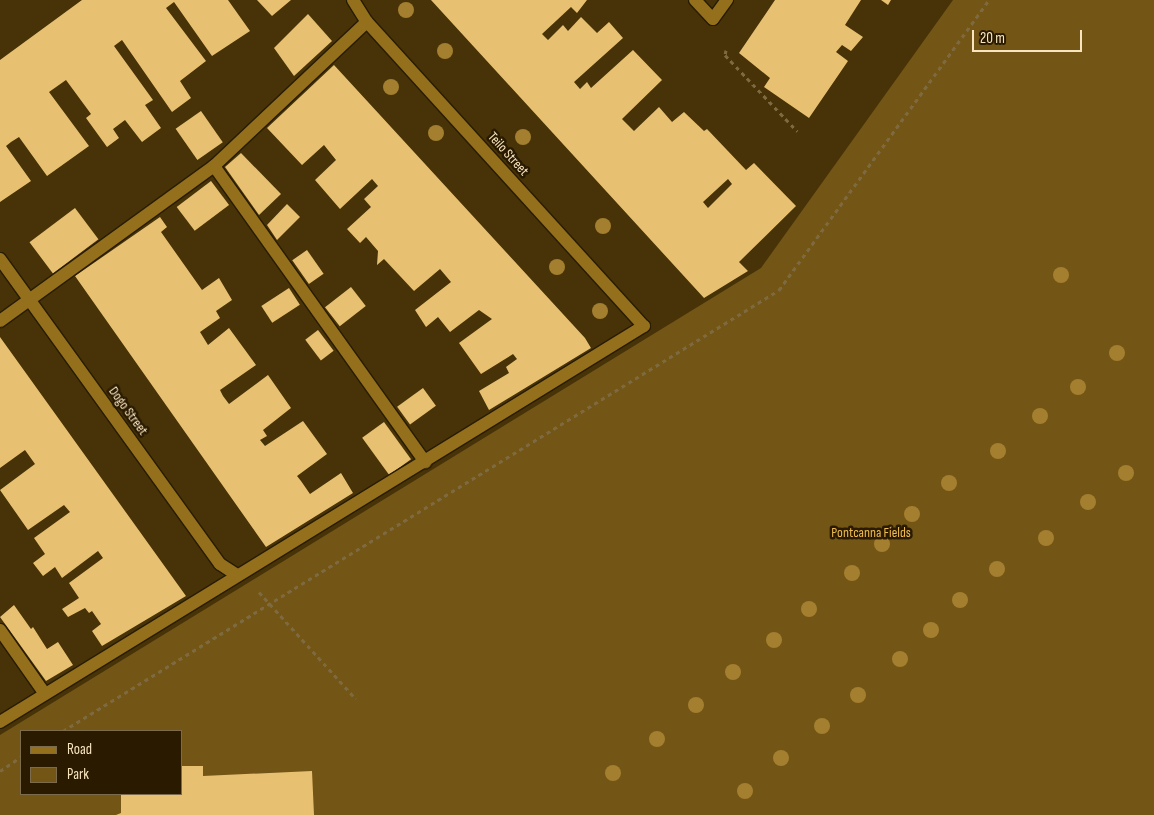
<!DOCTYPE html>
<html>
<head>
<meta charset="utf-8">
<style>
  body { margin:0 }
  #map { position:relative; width:1154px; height:815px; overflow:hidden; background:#473307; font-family:"Sofia Sans Condensed",sans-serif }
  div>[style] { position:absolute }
  .green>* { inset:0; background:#735615 }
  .building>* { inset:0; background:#e8c072; transform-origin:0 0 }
  .path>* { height:3px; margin-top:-1.5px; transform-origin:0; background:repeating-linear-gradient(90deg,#7e6a40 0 4px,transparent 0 8px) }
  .roads { filter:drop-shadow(1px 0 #281c04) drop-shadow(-1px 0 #281c04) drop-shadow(0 1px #281c04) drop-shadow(0 -1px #281c04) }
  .lane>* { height:12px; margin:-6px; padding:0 6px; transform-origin:6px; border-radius:6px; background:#95701c }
  .street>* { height:12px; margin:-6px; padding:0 6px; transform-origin:6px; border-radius:6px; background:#95701c }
  .trees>* { width:16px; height:16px; margin:-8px; border-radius:50%; background:#a47f30 }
  span { translate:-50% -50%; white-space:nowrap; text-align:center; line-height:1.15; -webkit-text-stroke:5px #2a1b00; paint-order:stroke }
  .street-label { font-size:14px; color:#f8e4bf }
  .park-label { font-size:14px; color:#f1bd51 }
  .legend { position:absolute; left:20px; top:730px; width:162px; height:65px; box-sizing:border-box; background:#2a1b00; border:1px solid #7c6b4c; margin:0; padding:6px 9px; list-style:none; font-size:15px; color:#f8e4bf }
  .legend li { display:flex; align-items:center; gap:10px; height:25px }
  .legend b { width:25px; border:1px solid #7c6b4c }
  .scale { position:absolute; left:972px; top:30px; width:110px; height:22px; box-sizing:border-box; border:2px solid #f8e4bf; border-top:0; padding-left:6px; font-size:15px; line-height:18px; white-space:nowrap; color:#f8e4bf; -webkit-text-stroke:4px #2a1b00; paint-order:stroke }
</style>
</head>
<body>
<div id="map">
  <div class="green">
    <div style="clip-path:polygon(evenodd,953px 0,1154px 0,1154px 815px,0 815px,0 735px,761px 268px,953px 0,21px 731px,181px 731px,181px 794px,21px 794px,21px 731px)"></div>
  </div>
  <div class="building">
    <div style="clip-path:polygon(82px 0,228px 0,250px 31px,212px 56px,174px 2px,166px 8px,206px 61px,180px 81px,191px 98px,172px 112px,122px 40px,114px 46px,153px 100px,145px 105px,161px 128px,142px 142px,125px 120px,113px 129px,119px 138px,107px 147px,86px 118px,91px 114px,66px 80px,49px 92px,89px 146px,47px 176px,19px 137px,11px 142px,6px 146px,31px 181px,0 202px,0 60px)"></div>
    <div style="clip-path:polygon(257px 0,291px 0,272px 16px)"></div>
    <div style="clip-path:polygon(evenodd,431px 0,587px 0,577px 13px,571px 7px,542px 34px,548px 40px,563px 25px,568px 31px,581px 17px,597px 33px,609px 22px,623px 38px,574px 82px,580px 89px,587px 82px,591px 88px,633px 50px,662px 80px,622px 119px,634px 131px,659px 107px,672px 122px,684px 112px,704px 131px,707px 129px,746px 170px,754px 163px,796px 206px,739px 262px,748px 271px,704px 298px,431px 0,728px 179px,732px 184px,708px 208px,703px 202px,728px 179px)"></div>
    <div style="clip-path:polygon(775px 0,861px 0,845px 25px,863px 37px,851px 51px,842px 45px,836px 52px,848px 61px,809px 118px,764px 87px,770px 78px,739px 53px)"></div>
    <div style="clip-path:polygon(881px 0,891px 0,888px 5px)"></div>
    <div style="clip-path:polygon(308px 14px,332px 41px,294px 76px,274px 48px)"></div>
    <div style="clip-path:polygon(334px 65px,585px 338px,591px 348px,489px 410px,479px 391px,509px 373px,506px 367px,517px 359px,513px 354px,481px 374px,459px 343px,492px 319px,479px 310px,450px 332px,438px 317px,426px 327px,415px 310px,451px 282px,440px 269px,414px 291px,384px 259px,377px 265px,378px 251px,366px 237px,360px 243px,347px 229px,371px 207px,364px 199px,378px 186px,372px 179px,340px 209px,315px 180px,336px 160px,324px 145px,302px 165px,267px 128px)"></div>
    <div style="left:201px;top:111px;width:38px;height:31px;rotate:55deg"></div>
    <div style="clip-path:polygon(241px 153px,281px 194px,259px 215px,225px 167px)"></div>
    <div style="left:211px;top:181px;width:30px;height:43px;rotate:53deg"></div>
    <div style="clip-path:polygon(287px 204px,300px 217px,277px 240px,267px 225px)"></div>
    <div style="left:75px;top:208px;width:39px;height:57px;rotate:53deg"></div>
    <div style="clip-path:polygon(160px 217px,167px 227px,161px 232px,202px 290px,219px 278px,232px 300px,216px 311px,220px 318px,200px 332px,208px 345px,229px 328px,256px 365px,220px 390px,223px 396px,229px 404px,268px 375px,291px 408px,263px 430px,267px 436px,260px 440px,265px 446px,303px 421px,327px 454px,297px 476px,301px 481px,310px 494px,341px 473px,353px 493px,266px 547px,75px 276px)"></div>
    <div style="left:307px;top:250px;width:29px;height:18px;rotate:55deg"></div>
    <div style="left:351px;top:287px;width:24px;height:33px;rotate:52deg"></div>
    <div style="left:289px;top:288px;width:20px;height:33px;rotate:57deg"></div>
    <div style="left:318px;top:330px;width:26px;height:16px;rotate:53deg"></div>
    <div style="clip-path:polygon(0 337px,186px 596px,102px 646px,92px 631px,101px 624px,92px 611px,89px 613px,85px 608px,68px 617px,62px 609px,79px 598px,69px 583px,103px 558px,98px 551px,62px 578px,55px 567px,43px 576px,33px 563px,45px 554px,34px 538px,70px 512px,64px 505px,28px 530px,0 490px,35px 464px,25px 450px,0 468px)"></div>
    <div style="left:423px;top:388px;width:22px;height:32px;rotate:54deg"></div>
    <div style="left:384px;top:422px;width:46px;height:27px;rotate:54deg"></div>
    <div style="clip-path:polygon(14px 605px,31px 629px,33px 627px,47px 649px,58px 642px,73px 665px,46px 681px,0 617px)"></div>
    <div style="clip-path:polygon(181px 766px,203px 766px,203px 776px,312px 771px,314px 815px,116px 815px,121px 813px,121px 794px,181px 794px)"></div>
  </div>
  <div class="path">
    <div style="left:726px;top:50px;width:5px;rotate:101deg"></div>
    <div style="left:725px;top:55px;width:105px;rotate:46.5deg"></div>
    <div style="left:259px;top:592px;width:144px;rotate:47.8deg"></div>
    <div style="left:63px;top:731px;width:841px;rotate:-31.63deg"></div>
    <div style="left:779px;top:290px;width:358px;rotate:-54.1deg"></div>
    <div style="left:0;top:771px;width:25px;rotate:-34deg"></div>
  </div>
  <div class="roads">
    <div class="lane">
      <div style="left:695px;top:0;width:26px;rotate:47deg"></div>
      <div style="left:214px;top:166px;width:364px;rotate:54.5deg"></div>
      <div style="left:0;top:321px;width:264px;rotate:-35.9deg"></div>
      <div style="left:214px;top:166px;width:210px;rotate:-43.3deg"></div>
      <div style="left:0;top:630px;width:78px;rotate:54.9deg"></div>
      <div style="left:0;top:722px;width:756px;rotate:-31.59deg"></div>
    </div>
    <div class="street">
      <div style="left:353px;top:0;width:26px;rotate:58deg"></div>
      <div style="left:367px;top:22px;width:411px;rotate:47.7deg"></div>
      <div style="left:713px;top:19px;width:24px;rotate:-54deg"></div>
      <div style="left:0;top:259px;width:376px;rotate:54.2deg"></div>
      <div style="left:220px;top:564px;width:20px;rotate:33deg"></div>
    </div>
  </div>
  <div class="trees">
    <div style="left:406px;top:10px"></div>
    <div style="left:445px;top:51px"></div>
    <div style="left:391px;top:87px"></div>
    <div style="left:436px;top:133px"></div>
    <div style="left:523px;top:137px"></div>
    <div style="left:603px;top:226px"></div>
    <div style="left:557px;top:267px"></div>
    <div style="left:1061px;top:275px"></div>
    <div style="left:600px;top:311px"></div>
    <div style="left:1117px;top:353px"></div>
    <div style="left:1078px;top:387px"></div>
    <div style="left:1040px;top:416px"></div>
    <div style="left:998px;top:451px"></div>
    <div style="left:1126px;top:473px"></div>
    <div style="left:949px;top:483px"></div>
    <div style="left:1088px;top:502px"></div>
    <div style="left:912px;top:514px"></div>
    <div style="left:1046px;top:538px"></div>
    <div style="left:882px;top:544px"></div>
    <div style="left:997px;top:569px"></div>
    <div style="left:852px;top:573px"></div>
    <div style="left:960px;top:600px"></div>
    <div style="left:809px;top:609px"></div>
    <div style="left:931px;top:630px"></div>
    <div style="left:774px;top:640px"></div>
    <div style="left:900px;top:659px"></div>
    <div style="left:733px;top:672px"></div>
    <div style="left:858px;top:695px"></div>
    <div style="left:696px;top:705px"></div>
    <div style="left:822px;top:726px"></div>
    <div style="left:657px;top:739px"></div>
    <div style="left:781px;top:758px"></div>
    <div style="left:613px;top:773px"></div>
    <div style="left:745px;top:791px"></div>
  </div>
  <div class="street-label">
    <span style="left:508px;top:154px;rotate:48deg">Teilo Street</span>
    <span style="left:128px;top:411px;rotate:54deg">Dogo Street</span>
  </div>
  <div class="park-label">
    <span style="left:871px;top:533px">Pontcanna Fields</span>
  </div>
  <ul class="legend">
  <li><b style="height:6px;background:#95701c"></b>Road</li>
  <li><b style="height:14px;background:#735615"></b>Park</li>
  </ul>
  <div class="scale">20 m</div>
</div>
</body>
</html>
